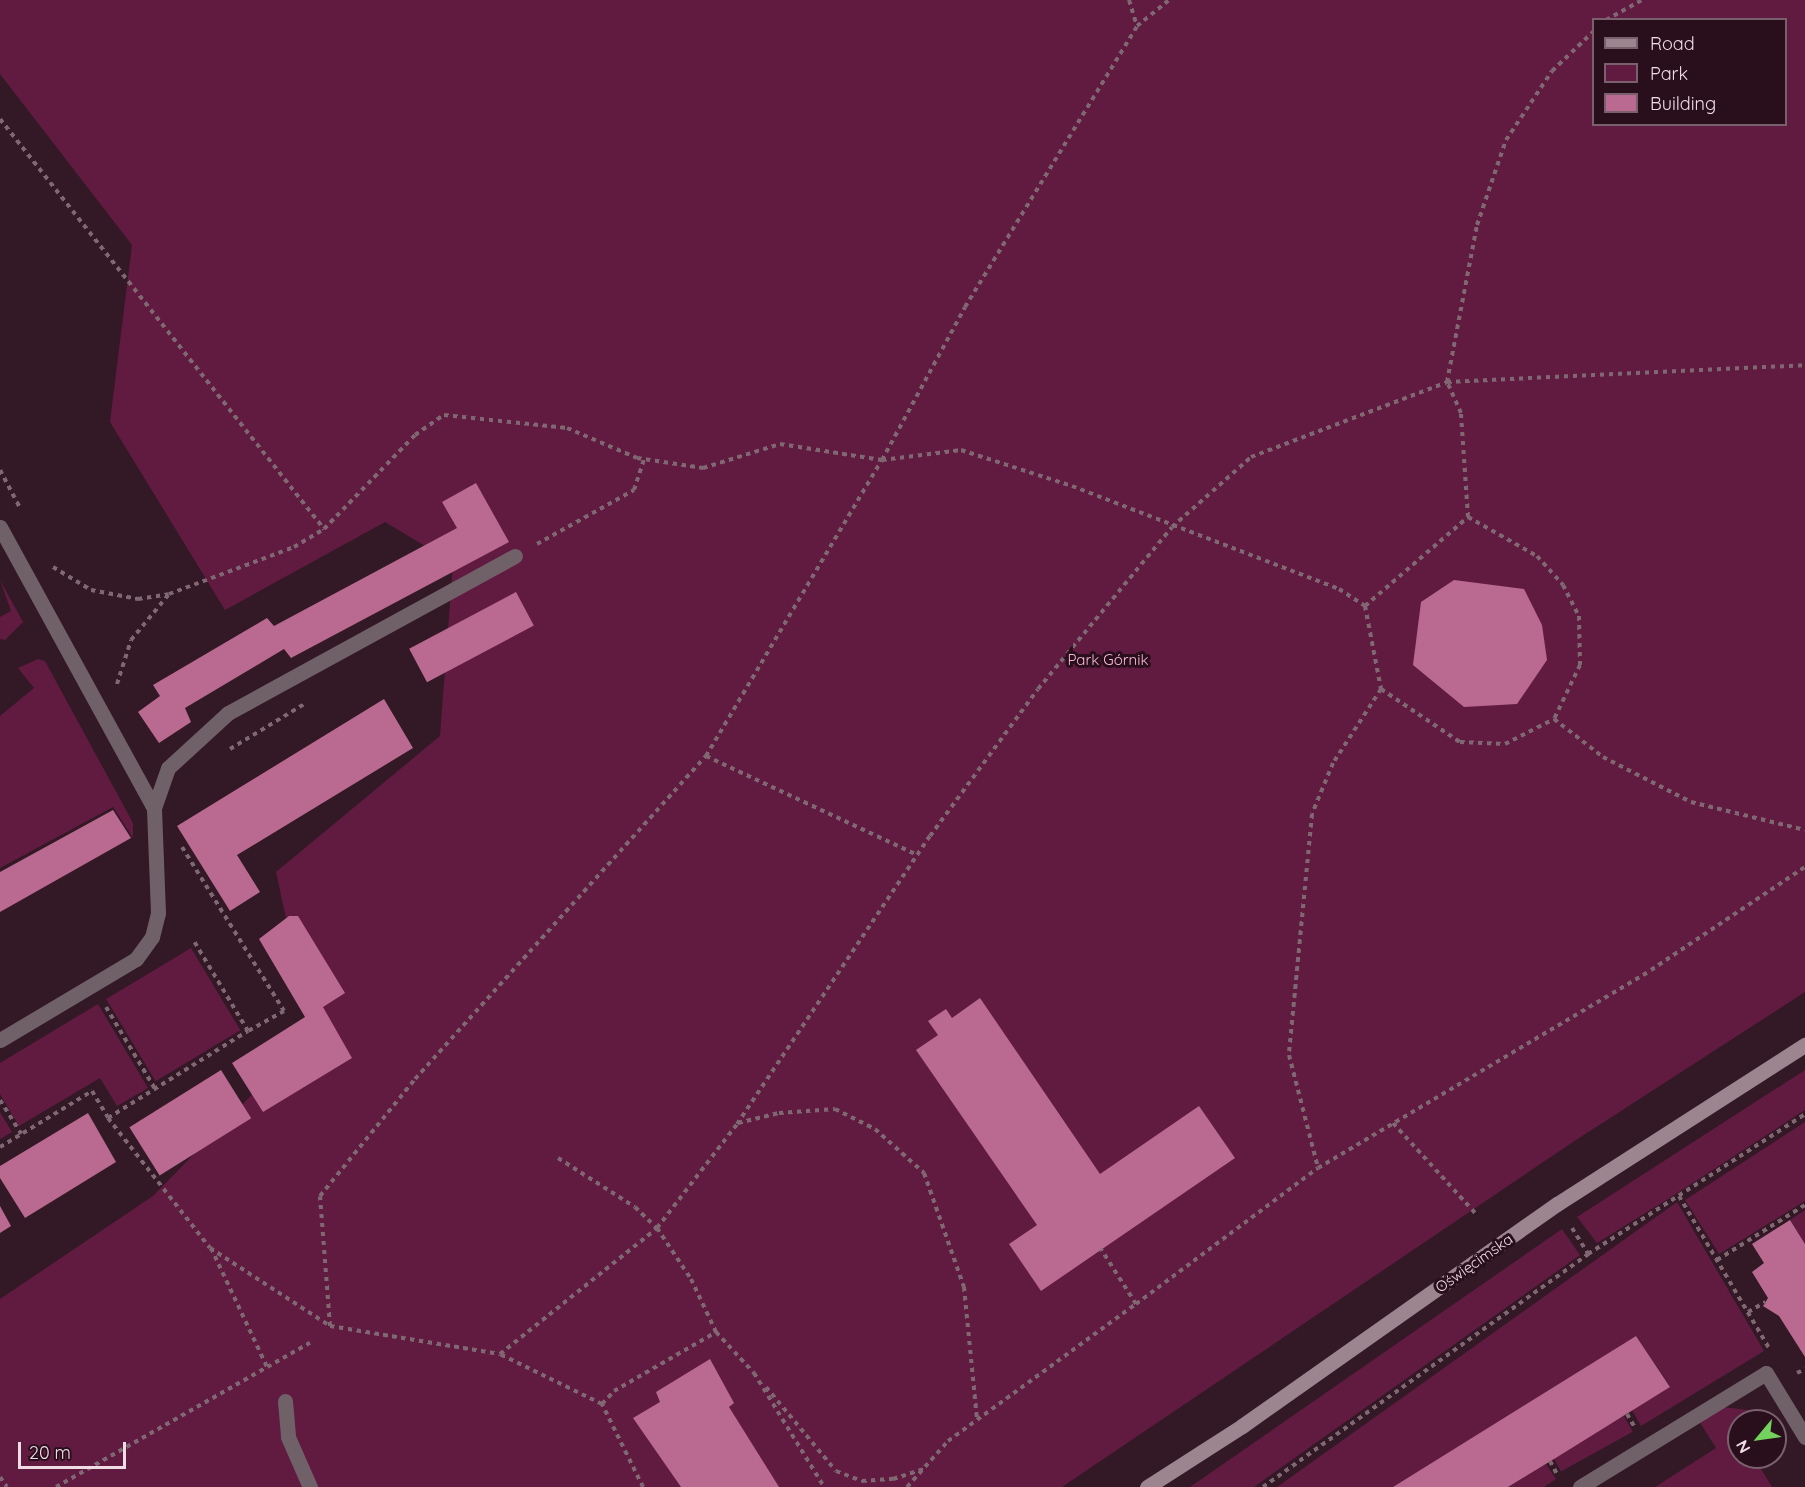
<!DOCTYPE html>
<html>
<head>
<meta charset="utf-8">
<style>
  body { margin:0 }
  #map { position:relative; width:1805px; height:1487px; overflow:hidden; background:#331825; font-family:Quicksand,sans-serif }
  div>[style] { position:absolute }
  .green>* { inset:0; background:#611b41; transform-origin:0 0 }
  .building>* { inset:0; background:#ba6990; transform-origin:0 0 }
  .path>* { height:4px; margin-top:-2px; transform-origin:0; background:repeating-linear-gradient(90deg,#806873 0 4.5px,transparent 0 9px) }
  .lane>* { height:15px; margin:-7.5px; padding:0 7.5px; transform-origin:7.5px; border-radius:7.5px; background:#706168 }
  .street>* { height:15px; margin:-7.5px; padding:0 7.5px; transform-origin:7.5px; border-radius:7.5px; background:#706168 }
  .secondary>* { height:15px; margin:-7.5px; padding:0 7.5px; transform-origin:7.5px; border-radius:7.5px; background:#9d858f }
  span { translate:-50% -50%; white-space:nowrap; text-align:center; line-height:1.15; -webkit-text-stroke:6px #290e1c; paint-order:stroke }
  .park-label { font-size:15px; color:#fcb9d8 }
  .street-label { font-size:15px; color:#f0dce4 }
  .legend { position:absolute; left:1592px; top:18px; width:195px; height:108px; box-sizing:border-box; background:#290e1c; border:2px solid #79606c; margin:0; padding:8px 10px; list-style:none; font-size:18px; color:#f0dce4 }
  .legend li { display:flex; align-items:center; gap:12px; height:30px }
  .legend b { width:30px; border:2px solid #79606c }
  .north { position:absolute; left:1727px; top:1409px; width:60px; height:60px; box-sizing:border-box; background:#290e1c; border:2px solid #79606c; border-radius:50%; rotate:241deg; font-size:16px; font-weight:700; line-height:24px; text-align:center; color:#f0dce4 }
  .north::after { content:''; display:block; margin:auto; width:21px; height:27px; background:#72d25d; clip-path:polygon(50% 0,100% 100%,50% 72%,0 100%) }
  .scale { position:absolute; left:18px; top:1442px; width:108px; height:27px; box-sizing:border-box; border:3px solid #f0dce4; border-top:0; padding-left:8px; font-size:18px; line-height:21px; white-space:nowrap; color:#f0dce4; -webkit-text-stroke:4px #290e1c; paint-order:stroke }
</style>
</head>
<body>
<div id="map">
  <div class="green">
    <div style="clip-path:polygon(evenodd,0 0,1805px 0,1805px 992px,1573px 1142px,1062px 1487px,0 1487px,0 1299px,153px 1196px,311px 1034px,276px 872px,440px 736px,453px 563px,385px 522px,225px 610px,110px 422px,132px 245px,0 74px,0 0,1594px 20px,1786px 20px,1786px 124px,1594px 124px,1594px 20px)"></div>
    <div style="clip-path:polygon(0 580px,23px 622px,5px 640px,0 639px,0 617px,11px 611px)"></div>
    <div style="clip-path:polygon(38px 659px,45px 661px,133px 823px,133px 838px,113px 807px,0 868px,0 716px,34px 688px,18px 668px)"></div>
    <div style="left:191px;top:948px;width:96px;height:99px;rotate:59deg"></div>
    <div style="clip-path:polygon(98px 1004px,148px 1088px,117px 1106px,100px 1078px,19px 1126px,0 1094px,0 1063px)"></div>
    <div style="clip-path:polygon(1805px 1070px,1805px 1110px,1668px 1199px,1597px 1243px,1577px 1217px)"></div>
    <div style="clip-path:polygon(0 1112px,12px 1132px,0 1139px)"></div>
    <div style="clip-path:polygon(1805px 1122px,1805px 1201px,1719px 1254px,1685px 1200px)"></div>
    <div style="clip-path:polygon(1677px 1202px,1764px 1351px,1641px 1426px,1632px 1410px,1670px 1386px,1636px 1336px,1393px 1487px,1277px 1487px)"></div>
    <div style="clip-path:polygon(1805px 1210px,1805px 1244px,1790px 1220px)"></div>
    <div style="clip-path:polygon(1562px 1229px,1580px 1255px,1254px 1487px,1190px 1487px)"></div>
    <div style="clip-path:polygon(1722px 1407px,1758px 1411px,1735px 1425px,1739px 1457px,1754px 1457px,1772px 1487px,1655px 1487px,1716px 1448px,1699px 1421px)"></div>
    <div style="left:1624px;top:1416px;width:18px;height:82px;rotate:61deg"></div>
    <div style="clip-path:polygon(1546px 1464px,1556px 1479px,1544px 1487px,1508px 1487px)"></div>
  </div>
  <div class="building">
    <div style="clip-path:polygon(476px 483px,509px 542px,291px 658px,284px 649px,185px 708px,191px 722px,159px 743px,138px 712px,160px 696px,153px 685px,267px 618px,274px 626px,457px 528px,442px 502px)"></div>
    <div style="clip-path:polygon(1454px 580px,1524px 589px,1542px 625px,1547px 660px,1517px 704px,1464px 707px,1413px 665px,1421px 602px)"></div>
    <div style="left:516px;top:592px;width:38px;height:121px;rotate:62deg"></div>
    <div style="clip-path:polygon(384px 699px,413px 748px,237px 855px,260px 892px,230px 911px,177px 826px)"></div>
    <div style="clip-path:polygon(113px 810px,131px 838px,0 912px,0 872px)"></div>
    <div style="clip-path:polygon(289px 916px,298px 916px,345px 993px,323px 1007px,352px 1058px,263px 1112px,232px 1063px,305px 1017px,259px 939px)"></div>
    <div style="clip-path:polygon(980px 998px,1100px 1174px,1199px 1106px,1235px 1158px,1041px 1291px,1009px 1244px,1037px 1225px,916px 1050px,938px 1035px,928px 1021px,946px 1009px,952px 1018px)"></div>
    <div style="left:221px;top:1070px;width:57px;height:108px;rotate:58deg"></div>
    <div style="clip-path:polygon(88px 1113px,116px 1162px,25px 1218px,0 1178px,0 1166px)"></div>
    <div style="clip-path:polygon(0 1206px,11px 1226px,0 1233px)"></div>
    <div style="clip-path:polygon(1790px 1220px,1805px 1244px,1805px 1357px,1779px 1316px,1763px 1306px,1768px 1298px,1752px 1272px,1764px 1263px,1752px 1244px)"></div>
    <div style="clip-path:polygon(1636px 1336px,1670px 1387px,1554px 1459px,1508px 1487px,1393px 1487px)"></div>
    <div style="clip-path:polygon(710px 1359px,734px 1403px,729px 1407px,779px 1487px,681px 1487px,633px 1418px,660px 1402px,656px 1392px)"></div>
  </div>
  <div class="path">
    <div style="left:1129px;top:0;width:27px;rotate:73deg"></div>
    <div style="left:1606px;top:20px;width:41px;rotate:-29.1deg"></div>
    <div style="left:0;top:119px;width:523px;rotate:51.68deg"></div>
    <div style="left:0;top:470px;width:43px;rotate:62.2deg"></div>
    <div style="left:1468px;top:517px;width:104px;rotate:-93.9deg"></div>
    <div style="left:1461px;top:413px;width:34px;rotate:-114deg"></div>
    <div style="left:1447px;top:382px;width:160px;rotate:-79.2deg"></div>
    <div style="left:1477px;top:225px;width:90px;rotate:-71.2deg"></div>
    <div style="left:1506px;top:140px;width:83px;rotate:-56.3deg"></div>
    <div style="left:1552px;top:71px;width:58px;rotate:-43.6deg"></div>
    <div style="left:537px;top:544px;width:111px;rotate:-29.1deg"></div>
    <div style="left:634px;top:490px;width:33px;rotate:-72deg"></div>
    <div style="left:53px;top:567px;width:44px;rotate:31.2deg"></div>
    <div style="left:91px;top:590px;width:48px;rotate:10.8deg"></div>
    <div style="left:138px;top:599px;width:31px;rotate:-9deg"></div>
    <div style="left:169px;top:594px;width:134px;rotate:-20.6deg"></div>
    <div style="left:294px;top:547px;width:35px;rotate:-31deg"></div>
    <div style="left:324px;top:529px;width:131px;rotate:-45.9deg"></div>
    <div style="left:415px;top:435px;width:35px;rotate:-35deg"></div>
    <div style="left:444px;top:415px;width:124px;rotate:6deg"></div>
    <div style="left:567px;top:428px;width:76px;rotate:23.2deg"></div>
    <div style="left:637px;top:458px;width:67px;rotate:8.6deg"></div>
    <div style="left:703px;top:468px;width:81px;rotate:-17.3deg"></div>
    <div style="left:780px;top:444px;width:103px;rotate:8.9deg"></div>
    <div style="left:882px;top:460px;width:80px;rotate:-7.2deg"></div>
    <div style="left:961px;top:450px;width:117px;rotate:18deg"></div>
    <div style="left:1072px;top:486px;width:286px;rotate:21.1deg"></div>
    <div style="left:1339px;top:589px;width:31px;rotate:33deg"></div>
    <div style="left:1365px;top:606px;width:85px;rotate:79.1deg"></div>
    <div style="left:1381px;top:689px;width:88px;rotate:123deg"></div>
    <div style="left:1333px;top:763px;width:55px;rotate:112.4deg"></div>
    <div style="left:1312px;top:814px;width:242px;rotate:95.5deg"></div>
    <div style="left:1289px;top:1055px;width:117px;rotate:75.6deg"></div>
    <div style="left:1318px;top:1168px;width:387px;rotate:-30.7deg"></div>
    <div style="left:1651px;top:970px;width:185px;rotate:-33.8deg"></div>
    <div style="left:1365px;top:606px;width:136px;rotate:-40.8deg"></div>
    <div style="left:1468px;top:517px;width:79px;rotate:29.5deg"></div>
    <div style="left:1537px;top:556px;width:39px;rotate:48deg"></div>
    <div style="left:1563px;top:585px;width:35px;rotate:63deg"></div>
    <div style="left:1579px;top:616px;width:49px;rotate:88.8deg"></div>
    <div style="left:1580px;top:665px;width:60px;rotate:115.7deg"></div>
    <div style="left:1554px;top:719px;width:62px;rotate:37.8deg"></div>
    <div style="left:1603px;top:757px;width:99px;rotate:27.1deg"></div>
    <div style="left:1691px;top:802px;width:117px;rotate:13.8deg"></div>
    <div style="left:117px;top:684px;width:46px;rotate:-72.3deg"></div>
    <div style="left:131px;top:640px;width:60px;rotate:-50.4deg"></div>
    <div style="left:1381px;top:689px;width:95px;rotate:33.9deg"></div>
    <div style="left:1460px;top:742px;width:45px;rotate:2.5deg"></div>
    <div style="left:1505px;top:744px;width:55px;rotate:-27deg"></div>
    <div style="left:230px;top:749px;width:89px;rotate:-31.2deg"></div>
    <div style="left:706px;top:756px;width:233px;rotate:25.1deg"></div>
    <div style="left:182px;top:847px;width:193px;rotate:58.1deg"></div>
    <div style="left:284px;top:1011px;width:41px;rotate:150.9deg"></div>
    <div style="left:106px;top:1007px;width:96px;rotate:59.1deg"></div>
    <div style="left:0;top:1100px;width:40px;rotate:58deg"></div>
    <div style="left:108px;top:1118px;width:165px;rotate:51.9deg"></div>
    <div style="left:210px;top:1248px;width:143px;rotate:33deg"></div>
    <div style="left:330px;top:1326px;width:172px;rotate:9.4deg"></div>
    <div style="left:738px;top:1123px;width:42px;rotate:-13.7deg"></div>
    <div style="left:779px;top:1113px;width:56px;rotate:-4.1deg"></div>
    <div style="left:835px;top:1109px;width:45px;rotate:26.6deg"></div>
    <div style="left:875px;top:1129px;width:66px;rotate:41.9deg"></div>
    <div style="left:924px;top:1173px;width:121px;rotate:70.7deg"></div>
    <div style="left:964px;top:1287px;width:134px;rotate:84.4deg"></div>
    <div style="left:1393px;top:1123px;width:123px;rotate:47.6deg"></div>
    <div style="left:0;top:1147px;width:108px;rotate:-31.3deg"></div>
    <div style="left:92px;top:1091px;width:31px;rotate:59deg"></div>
    <div style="left:108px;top:1118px;width:165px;rotate:-31.9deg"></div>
    <div style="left:248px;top:1031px;width:105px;rotate:-121deg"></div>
    <div style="left:558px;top:1158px;width:91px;rotate:32.5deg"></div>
    <div style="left:635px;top:1207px;width:30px;rotate:44deg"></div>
    <div style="left:657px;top:1228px;width:61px;rotate:56.3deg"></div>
    <div style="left:691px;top:1279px;width:59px;rotate:64.7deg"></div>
    <div style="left:716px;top:1332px;width:56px;rotate:47.2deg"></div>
    <div style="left:754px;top:1373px;width:134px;rotate:58.4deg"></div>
    <div style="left:1679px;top:1196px;width:177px;rotate:59.4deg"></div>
    <div style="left:1572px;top:1228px;width:31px;rotate:58deg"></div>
    <div style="left:211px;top:1248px;width:132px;rotate:64.8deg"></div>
    <div style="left:1717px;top:1260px;width:104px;rotate:-32deg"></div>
    <div style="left:1136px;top:1304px;width:227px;rotate:-36.8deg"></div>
    <div style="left:1748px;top:1312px;width:20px;rotate:-30deg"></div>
    <div style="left:330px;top:1326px;width:130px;rotate:-94.4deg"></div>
    <div style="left:320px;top:1196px;width:151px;rotate:-50.9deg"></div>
    <div style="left:415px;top:1079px;width:435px;rotate:-48deg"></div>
    <div style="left:706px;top:756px;width:344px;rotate:-59.3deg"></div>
    <div style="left:882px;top:460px;width:174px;rotate:-61.5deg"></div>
    <div style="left:965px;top:307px;width:329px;rotate:-58.5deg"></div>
    <div style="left:1137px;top:26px;width:41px;rotate:-39.1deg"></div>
    <div style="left:1797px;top:1373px;width:9px;rotate:-27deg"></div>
    <div style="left:766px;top:1387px;width:109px;rotate:50.2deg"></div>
    <div style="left:836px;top:1471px;width:28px;rotate:21deg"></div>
    <div style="left:862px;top:1481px;width:31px;rotate:-4deg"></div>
    <div style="left:893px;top:1479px;width:32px;rotate:-18deg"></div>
    <div style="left:602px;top:1404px;width:18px;rotate:-47deg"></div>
    <div style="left:614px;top:1391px;width:118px;rotate:-30deg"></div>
    <div style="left:1627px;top:1414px;width:14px;rotate:60deg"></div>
    <div style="left:1550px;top:1461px;width:15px;rotate:62deg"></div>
    <div style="left:0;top:1477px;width:12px;rotate:55deg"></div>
    <div style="left:56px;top:1487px;width:292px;rotate:-29.6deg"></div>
    <div style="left:643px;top:1487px;width:93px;rotate:-116.3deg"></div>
    <div style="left:602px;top:1404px;width:114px;rotate:-153.9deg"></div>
    <div style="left:500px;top:1354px;width:201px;rotate:-38.7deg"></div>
    <div style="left:657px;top:1228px;width:131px;rotate:-52.4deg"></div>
    <div style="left:737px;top:1124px;width:347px;rotate:-56.2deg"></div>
    <div style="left:930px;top:836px;width:182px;rotate:-53.7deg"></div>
    <div style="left:1038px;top:689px;width:210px;rotate:-50.4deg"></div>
    <div style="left:1172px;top:527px;width:106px;rotate:-41.5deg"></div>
    <div style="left:1251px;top:457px;width:210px;rotate:-20.9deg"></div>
    <div style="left:1447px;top:382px;width:358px;rotate:-2.7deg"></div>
    <div style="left:907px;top:1487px;width:62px;rotate:-48.3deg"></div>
    <div style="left:948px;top:1441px;width:233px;rotate:-36.1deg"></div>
    <div style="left:1136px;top:1304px;width:65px;rotate:-122.5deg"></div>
    <div style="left:1263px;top:1487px;width:400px;rotate:-35.6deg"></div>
    <div style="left:1588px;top:1254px;width:258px;rotate:-32.8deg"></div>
  </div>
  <div class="lane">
    <div style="left:0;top:527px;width:320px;rotate:61.3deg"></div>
    <div style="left:154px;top:808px;width:42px;rotate:-70.7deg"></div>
    <div style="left:168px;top:768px;width:81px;rotate:-42.5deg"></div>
    <div style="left:228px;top:713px;width:327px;rotate:-28.7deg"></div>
    <div style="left:285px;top:1401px;width:36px;rotate:85deg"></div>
    <div style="left:288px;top:1437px;width:55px;rotate:66.3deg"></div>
    <div style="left:1580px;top:1487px;width:218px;rotate:-31.5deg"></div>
    <div style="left:1766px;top:1373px;width:75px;rotate:58.6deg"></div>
  </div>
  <div class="street">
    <div style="left:0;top:1040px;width:158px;rotate:-30.8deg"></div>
    <div style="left:136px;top:959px;width:27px;rotate:-54deg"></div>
    <div style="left:152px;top:937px;width:25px;rotate:-76deg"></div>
    <div style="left:158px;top:913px;width:105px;rotate:-92.2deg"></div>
  </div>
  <div class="secondary">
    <div style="left:1147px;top:1487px;width:113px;rotate:-32.7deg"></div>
    <div style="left:1242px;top:1426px;width:385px;rotate:-35.2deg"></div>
    <div style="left:1557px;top:1204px;width:295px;rotate:-32.7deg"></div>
  </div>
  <div class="park-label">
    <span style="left:1108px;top:660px">Park Górnik</span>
  </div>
  <div class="street-label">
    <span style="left:1474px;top:1263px;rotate:-35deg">Oświęcimska</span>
  </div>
  <ul class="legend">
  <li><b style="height:8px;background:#9d858f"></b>Road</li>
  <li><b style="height:16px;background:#611b41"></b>Park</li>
  <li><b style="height:16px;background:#ba6990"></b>Building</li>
  </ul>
  <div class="north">N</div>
  <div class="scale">20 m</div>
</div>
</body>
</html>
